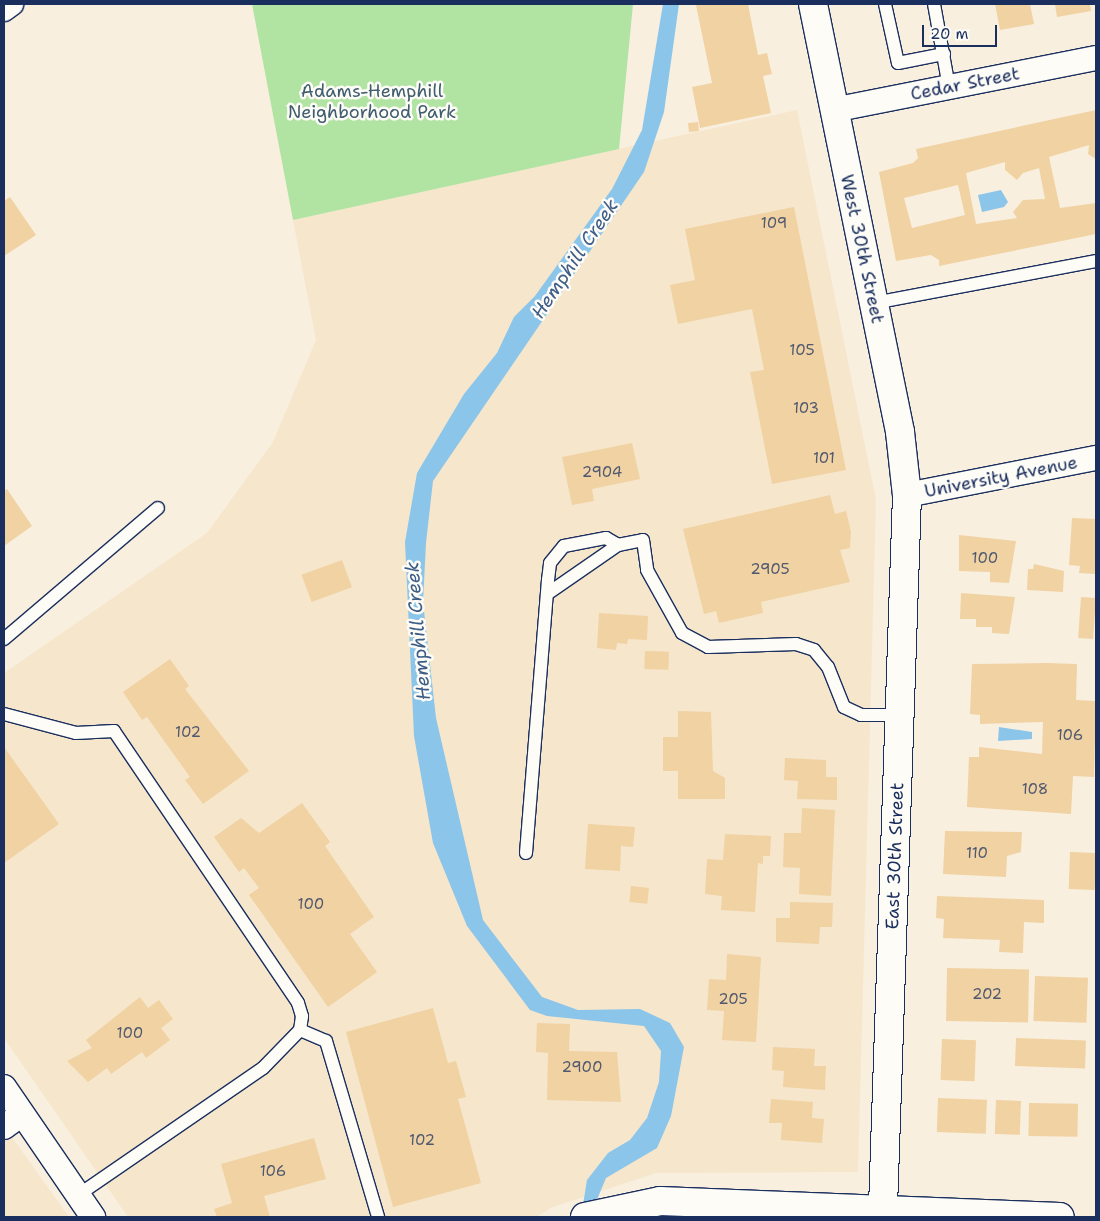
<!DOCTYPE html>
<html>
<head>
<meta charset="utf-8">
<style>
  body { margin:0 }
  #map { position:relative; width:1100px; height:1221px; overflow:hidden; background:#f9efde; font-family:"Shantell Sans",sans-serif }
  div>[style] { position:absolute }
  .built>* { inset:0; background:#f6e6cc }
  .green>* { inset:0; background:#b1e3a3 }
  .water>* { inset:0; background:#8bc5ea }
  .building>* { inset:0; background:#f0d2a3; transform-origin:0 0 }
  .roads { filter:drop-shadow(1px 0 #1b2f5e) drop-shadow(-1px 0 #1b2f5e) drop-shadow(0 1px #1b2f5e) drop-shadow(0 -1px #1b2f5e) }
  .lane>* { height:12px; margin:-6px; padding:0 6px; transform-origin:6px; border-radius:6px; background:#fdfcf7 }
  .street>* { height:24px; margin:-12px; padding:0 12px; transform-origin:12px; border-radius:12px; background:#fdfcf7 }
  .secondary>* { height:28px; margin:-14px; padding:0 14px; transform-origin:14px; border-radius:14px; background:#fdfcf7 }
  span { translate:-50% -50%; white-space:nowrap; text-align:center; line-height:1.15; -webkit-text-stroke:5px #fdfcf7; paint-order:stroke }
  .number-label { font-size:15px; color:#50586f }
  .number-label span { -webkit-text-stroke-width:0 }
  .street-label { font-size:18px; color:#1b2f5e }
  .park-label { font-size:18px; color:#405c6f }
  .water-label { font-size:19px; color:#3d5c88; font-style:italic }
  .frame { position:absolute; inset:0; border:5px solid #1b2f5e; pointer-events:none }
  .scale { position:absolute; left:922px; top:25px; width:75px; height:22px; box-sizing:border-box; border:2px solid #1b2f5e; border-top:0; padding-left:6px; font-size:15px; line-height:18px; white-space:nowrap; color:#1b2f5e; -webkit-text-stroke:4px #fdfcf7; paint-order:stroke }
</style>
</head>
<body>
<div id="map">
  <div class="built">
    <div style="clip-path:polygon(797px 110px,876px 500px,858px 1172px,656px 1173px,553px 1207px,536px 1217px,128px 1217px,4px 1038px,4px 673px,207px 533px,273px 442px,316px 340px,293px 220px)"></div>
    <div style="clip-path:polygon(4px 1126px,69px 1217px,4px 1217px)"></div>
  </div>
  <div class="green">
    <div style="clip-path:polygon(252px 4px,633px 4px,619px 149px,293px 220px)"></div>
  </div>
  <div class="water">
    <div style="clip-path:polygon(663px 4px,679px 4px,664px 112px,644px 172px,433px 481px,426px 543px,423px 602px,436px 718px,483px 920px,542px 997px,578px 1010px,640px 1009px,670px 1023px,684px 1047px,671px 1116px,657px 1148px,606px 1178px,596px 1202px,581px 1217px,587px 1180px,608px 1153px,630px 1140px,647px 1118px,659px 1082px,661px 1051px,644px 1026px,547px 1016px,530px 1010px,467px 926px,433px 843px,414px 736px,405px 542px,417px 473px,464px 394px,497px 353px,514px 317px,535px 296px,612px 189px,642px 130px)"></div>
    <div style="clip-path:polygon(1001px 190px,1008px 202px,1004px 207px,982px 212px,978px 195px)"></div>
    <div style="clip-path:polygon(999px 727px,1032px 732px,1032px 739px,998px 741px)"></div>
  </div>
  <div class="building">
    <div style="clip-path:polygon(748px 4px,758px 55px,767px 53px,772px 74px,763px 76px,771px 113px,700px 128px,692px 87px,712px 83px,696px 5px)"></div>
    <div style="clip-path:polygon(995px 4px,1030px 4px,1034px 24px,1000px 30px)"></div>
    <div style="clip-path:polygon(1055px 4px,1090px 4px,1091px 11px,1057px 17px)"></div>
    <div style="clip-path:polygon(evenodd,1096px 110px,1096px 159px,1088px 154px,1089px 145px,1049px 157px,1060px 208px,1096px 203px,1096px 234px,939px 266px,939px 260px,931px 255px,896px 261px,879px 172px,913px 163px,918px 158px,916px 149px,1096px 110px,1005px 162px,1005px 170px,1017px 180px,1023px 173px,1039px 168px,1045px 199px,1023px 200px,1013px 212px,1017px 218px,976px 224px,966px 173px,1005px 162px,1096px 110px,958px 185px,965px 215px,912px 228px,904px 198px,958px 185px)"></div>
    <div style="left:698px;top:122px;width:9px;height:10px;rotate:84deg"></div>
    <div style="clip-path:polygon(10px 197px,36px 235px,4px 256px,4px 201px)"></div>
    <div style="clip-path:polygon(794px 207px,846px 470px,772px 484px,750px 372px,764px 370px,752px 309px,678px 324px,670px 285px,695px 280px,685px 229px)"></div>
    <div style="clip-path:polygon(632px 443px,640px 479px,592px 489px,594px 501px,572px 505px,562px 457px)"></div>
    <div style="clip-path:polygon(7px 489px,32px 526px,4px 546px,4px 491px)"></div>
    <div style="clip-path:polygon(830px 495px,835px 514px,846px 511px,851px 532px,850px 548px,840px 550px,850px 582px,761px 602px,763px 613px,719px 623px,716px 611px,704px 614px,683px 529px)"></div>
    <div style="clip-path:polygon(1072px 518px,1096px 519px,1096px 574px,1079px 573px,1080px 566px,1069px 565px)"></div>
    <div style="clip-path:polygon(959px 535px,1016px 541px,1009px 583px,990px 582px,990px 572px,959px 571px)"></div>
    <div style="left:342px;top:560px;width:29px;height:43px;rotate:70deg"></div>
    <div style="clip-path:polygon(1034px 564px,1064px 571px,1063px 592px,1027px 590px,1028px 569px,1033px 569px)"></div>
    <div style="clip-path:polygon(961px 593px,1015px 597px,1009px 634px,992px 633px,992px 627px,976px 627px,976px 619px,960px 619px)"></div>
    <div style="left:1081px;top:597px;width:15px;height:41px;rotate:4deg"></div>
    <div style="clip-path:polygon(599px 613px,648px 616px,647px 640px,628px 639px,627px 644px,617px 643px,616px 650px,597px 648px)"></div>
    <div style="left:645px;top:651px;width:24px;height:18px;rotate:2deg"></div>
    <div style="clip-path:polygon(170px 659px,189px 686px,185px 689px,249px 771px,203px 804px,185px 780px,190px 777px,147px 717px,142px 720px,123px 692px)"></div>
    <div style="clip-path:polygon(1046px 663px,1077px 664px,1076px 700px,1096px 701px,1094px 777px,1073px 776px,1071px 814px,967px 807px,969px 757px,979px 757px,979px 747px,1042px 754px,1043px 722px,980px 724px,980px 715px,970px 714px,972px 664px)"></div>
    <div style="clip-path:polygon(678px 711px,711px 712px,713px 771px,725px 778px,725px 799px,678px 799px,678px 771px,663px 771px,663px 737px,678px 737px)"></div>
    <div style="clip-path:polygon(4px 747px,59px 824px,4px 863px)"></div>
    <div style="clip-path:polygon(785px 758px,826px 760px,826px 777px,837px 777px,837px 800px,797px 799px,798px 781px,784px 780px)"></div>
    <div style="clip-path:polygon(302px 803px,330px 842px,325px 846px,374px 917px,350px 934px,377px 972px,328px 1007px,249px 895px,259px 888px,244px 868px,239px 872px,214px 837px,241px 818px,259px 833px)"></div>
    <div style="clip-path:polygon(802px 808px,835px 810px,831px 896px,799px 894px,800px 868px,783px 867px,784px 833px,801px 833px)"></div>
    <div style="clip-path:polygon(588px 824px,635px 827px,633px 847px,621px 846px,620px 871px,585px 869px)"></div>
    <div style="clip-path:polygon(945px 831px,1022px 832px,1021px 852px,1007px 856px,1006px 877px,943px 874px)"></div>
    <div style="clip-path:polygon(725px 834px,771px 836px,770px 856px,763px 856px,763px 864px,758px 863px,755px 912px,721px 910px,722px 896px,705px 894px,707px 859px,723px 860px)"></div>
    <div style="left:1070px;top:852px;width:26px;height:37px;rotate:2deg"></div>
    <div style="left:631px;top:886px;width:18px;height:16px;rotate:6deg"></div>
    <div style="clip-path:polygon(937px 896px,1044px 900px,1044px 923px,1024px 922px,1023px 953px,999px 952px,1000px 940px,943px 938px,944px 919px,936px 918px)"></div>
    <div style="clip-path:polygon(790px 902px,833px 903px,832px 927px,820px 927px,819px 944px,776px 942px,776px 918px,790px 918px)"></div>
    <div style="clip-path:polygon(727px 954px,761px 957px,756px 1042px,722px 1040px,724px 1011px,707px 1010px,709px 979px,726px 980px)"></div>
    <div style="left:947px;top:968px;width:82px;height:53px;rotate:1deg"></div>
    <div style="left:1035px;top:976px;width:53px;height:45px;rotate:2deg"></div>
    <div style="clip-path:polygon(140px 997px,148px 1008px,159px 1000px,173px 1019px,161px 1028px,170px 1040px,146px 1058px,142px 1052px,111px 1074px,107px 1068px,88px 1082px,67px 1061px,92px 1048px,86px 1040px)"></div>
    <div style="clip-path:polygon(433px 1008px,448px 1063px,456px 1061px,466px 1097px,458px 1099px,481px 1183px,393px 1207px,346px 1032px)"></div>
    <div style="clip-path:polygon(537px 1023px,570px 1024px,569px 1051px,617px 1052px,621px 1102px,547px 1100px,548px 1053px,536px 1052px)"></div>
    <div style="left:1016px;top:1038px;width:70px;height:28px;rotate:2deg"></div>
    <div style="left:942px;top:1039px;width:34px;height:41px;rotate:2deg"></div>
    <div style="clip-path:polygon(773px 1047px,815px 1049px,814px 1066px,826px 1066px,825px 1090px,783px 1087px,784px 1071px,772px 1070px)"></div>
    <div style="left:938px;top:1098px;width:49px;height:34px;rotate:2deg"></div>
    <div style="clip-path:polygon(771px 1099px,813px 1102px,812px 1118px,824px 1119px,822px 1143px,781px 1140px,782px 1123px,769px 1123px)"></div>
    <div style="left:996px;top:1100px;width:25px;height:34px;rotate:2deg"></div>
    <div style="left:1029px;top:1103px;width:49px;height:33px;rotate:1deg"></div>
    <div style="clip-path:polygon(314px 1138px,326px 1179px,264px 1196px,270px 1217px,217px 1217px,214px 1209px,232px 1203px,221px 1164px)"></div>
  </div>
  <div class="roads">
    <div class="lane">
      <div style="left:885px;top:4px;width:60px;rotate:77.6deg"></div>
      <div style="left:898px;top:63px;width:47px;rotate:-11.1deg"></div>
      <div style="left:934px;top:4px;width:84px;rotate:79.8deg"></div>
      <div style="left:874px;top:303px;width:226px;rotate:-10.7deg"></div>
      <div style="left:550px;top:592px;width:83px;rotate:-34.7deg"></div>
      <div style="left:4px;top:639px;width:202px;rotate:-40.4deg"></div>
      <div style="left:4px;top:714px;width:74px;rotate:14.8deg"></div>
      <div style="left:76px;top:733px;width:38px;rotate:-3deg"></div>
      <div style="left:114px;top:731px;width:328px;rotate:55.9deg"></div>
      <div style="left:298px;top:1003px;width:14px;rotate:73deg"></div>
      <div style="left:302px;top:1016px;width:14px;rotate:98deg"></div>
      <div style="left:300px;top:1030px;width:53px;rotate:134.2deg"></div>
      <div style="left:263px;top:1068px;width:224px;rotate:145.5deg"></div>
      <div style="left:526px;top:853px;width:274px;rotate:-85.4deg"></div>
      <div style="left:548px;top:580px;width:17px;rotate:-83deg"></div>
      <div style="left:550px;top:563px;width:22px;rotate:-51deg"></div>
      <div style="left:564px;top:546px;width:43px;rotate:-10.8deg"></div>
      <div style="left:606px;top:538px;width:14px;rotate:30deg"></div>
      <div style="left:618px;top:545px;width:25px;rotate:-11deg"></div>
      <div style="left:643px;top:540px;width:30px;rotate:82deg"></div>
      <div style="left:647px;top:570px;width:72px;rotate:60.9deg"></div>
      <div style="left:682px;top:633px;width:30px;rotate:28deg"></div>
      <div style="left:708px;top:647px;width:88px;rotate:-2deg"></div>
      <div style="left:796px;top:644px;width:19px;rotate:18deg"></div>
      <div style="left:814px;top:650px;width:22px;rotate:51deg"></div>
      <div style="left:828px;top:667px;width:43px;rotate:68.2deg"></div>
      <div style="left:844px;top:707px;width:19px;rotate:25deg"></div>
      <div style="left:861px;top:715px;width:38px"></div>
      <div style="left:300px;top:1030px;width:28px;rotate:23deg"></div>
      <div style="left:326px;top:1041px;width:184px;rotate:73.5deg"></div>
    </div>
    <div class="street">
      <div style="left:4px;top:9px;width:9px;rotate:-36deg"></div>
      <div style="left:833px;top:110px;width:268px;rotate:-11.2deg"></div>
      <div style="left:907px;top:495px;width:193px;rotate:-11.1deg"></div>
      <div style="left:4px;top:1087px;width:158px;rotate:55.6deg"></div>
      <div style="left:4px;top:1127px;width:22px;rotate:-36deg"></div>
    </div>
    <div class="secondary">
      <div style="left:813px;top:4px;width:437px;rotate:78.5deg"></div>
      <div style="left:900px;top:432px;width:63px;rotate:83.7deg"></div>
      <div style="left:907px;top:495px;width:713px;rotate:91.93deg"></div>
      <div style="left:585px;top:1217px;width:77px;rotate:-12deg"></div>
      <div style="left:660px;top:1201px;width:400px;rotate:2.3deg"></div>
    </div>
  </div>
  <div class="number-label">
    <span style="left:774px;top:224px">109</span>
    <span style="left:802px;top:351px">105</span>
    <span style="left:806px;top:409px">103</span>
    <span style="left:824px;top:459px">101</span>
    <span style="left:602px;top:473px">2904</span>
    <span style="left:985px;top:559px">100</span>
    <span style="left:770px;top:570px">2905</span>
    <span style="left:188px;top:733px">102</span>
    <span style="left:1070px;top:736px">106</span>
    <span style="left:1035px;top:790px">108</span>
    <span style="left:977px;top:854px">110</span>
    <span style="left:311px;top:905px">100</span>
    <span style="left:987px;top:995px">202</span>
    <span style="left:733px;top:1000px">205</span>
    <span style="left:130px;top:1034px">100</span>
    <span style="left:582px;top:1068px">2900</span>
    <span style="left:422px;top:1141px">102</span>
    <span style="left:273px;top:1172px">106</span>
  </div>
  <div class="street-label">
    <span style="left:965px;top:84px;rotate:-11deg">Cedar Street</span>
    <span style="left:862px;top:249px;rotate:78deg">West 30th Street</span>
    <span style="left:1001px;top:477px;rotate:-11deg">University Avenue</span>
    <span style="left:895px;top:856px;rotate:-88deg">East 30th Street</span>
  </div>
  <div class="park-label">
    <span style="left:372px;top:102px">Adams-Hemphill<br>Neighborhood Park</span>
  </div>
  <div class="water-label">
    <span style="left:575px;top:259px;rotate:-56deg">Hemphill Creek</span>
    <span style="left:418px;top:631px;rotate:-95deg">Hemphill Creek</span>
  </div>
  <div class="frame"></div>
  <div class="scale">20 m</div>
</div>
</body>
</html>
